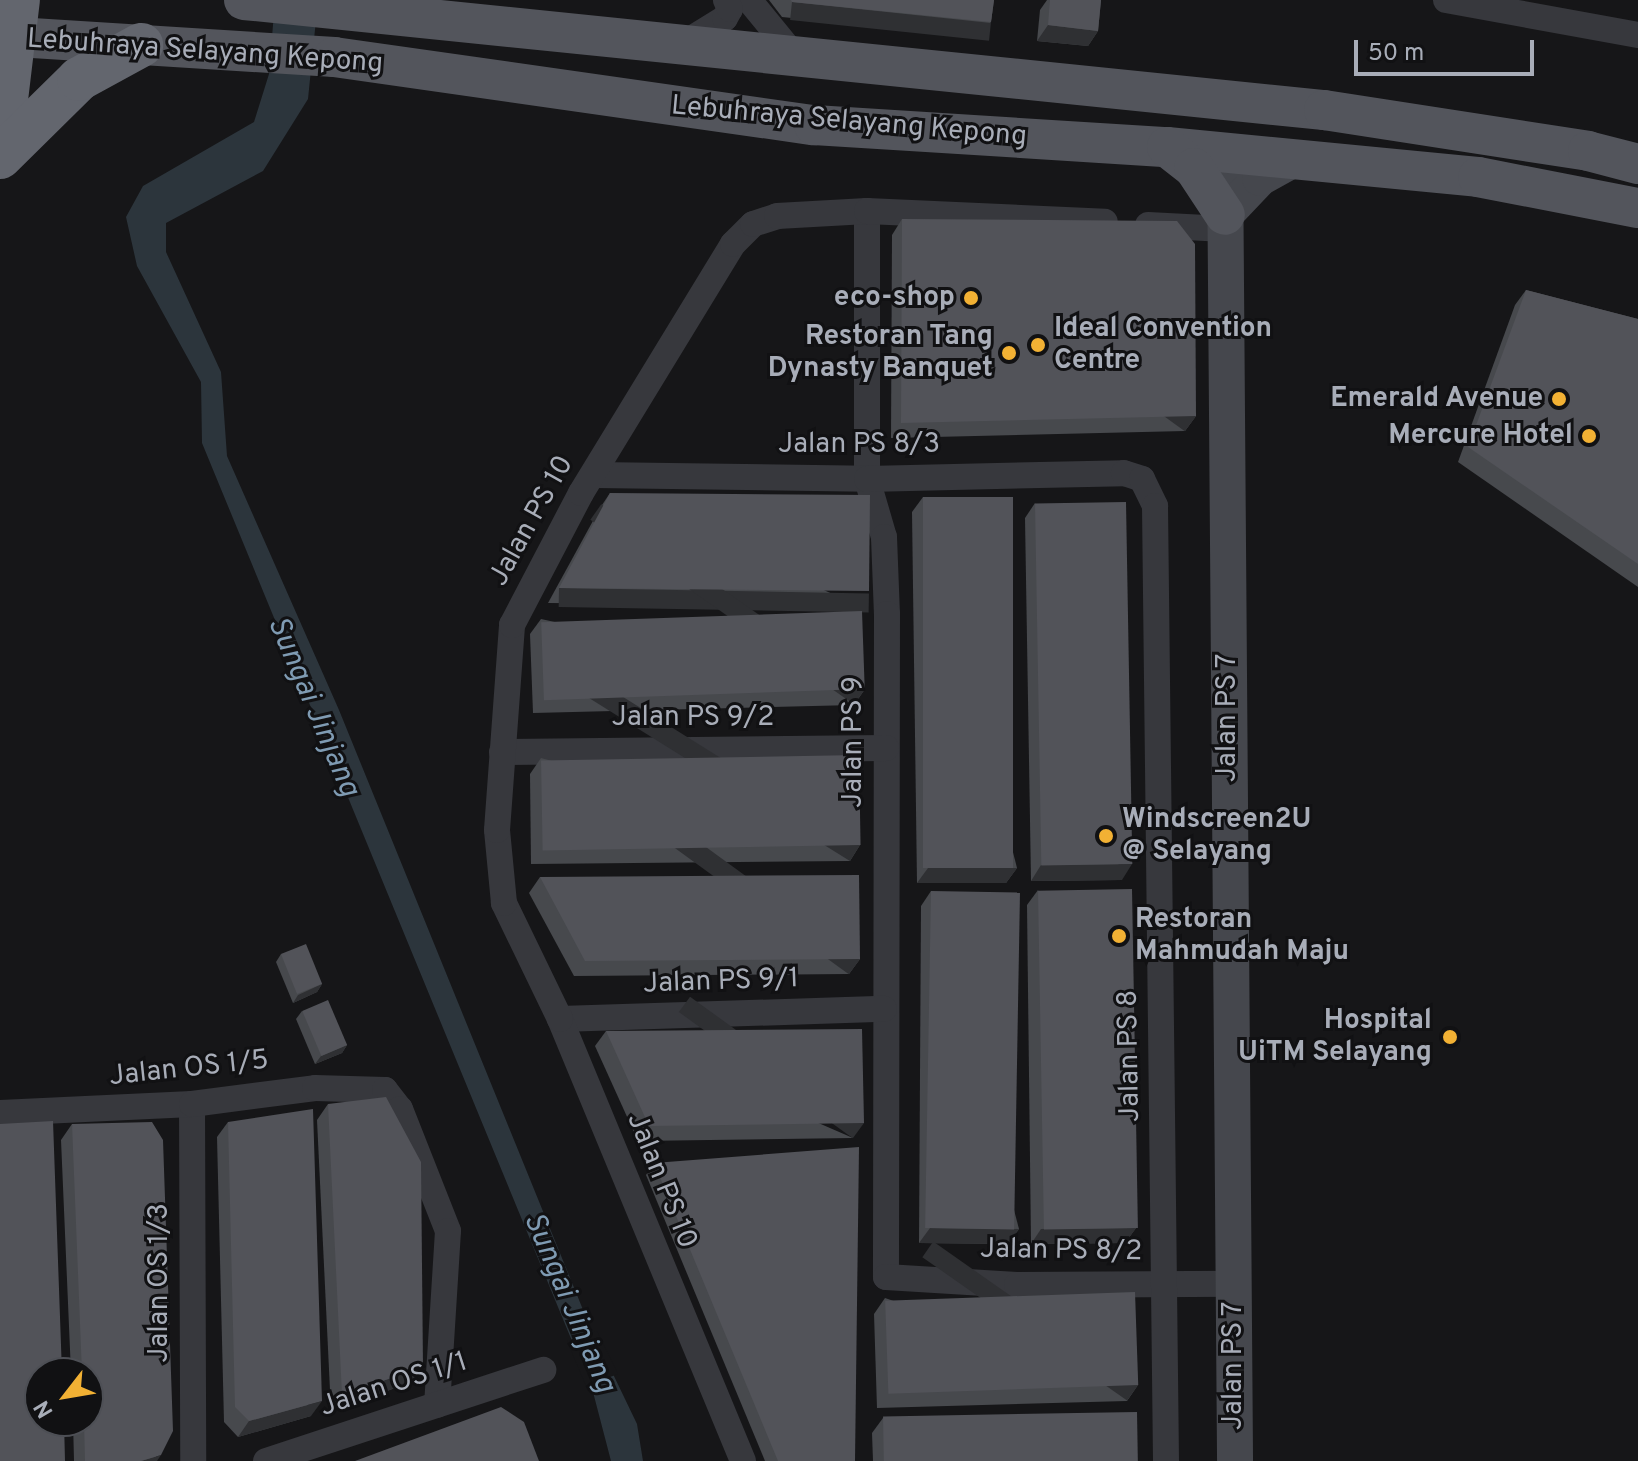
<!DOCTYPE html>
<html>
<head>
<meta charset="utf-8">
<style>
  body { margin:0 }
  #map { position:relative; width:1638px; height:1461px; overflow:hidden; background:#161618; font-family:Overpass,sans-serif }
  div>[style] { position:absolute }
  .water>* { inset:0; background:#2c353c }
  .pier>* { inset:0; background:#161618 }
  .street>* { height:26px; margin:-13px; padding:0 13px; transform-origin:13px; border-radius:13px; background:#37383d }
  .secondary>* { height:36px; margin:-18px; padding:0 18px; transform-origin:18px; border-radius:18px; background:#45474d }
  .primary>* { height:40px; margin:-20px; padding:0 20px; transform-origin:20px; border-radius:20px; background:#53555c }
  .highway>* { height:44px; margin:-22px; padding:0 22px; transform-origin:22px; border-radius:22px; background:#63666e }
  .wall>* { inset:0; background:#47494d }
  .shaded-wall>* { inset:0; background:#2f3033; transform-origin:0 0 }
  .building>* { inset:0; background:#525359; transform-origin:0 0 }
  .dots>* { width:22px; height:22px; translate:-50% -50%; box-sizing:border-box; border:4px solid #111113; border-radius:50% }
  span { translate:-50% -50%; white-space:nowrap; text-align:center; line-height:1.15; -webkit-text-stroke:6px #111113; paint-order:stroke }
  .street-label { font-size:28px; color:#a8adb8 }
  .poi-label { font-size:28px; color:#a8adb8; font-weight:700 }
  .right { translate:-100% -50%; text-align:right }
  .left { translate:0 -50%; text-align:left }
  .water-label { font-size:30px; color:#7f9bb3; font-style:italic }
  .north { position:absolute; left:24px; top:1357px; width:80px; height:80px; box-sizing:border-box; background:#111113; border:2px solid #4d4f55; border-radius:50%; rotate:239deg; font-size:22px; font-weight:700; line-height:32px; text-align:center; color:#a8adb8 }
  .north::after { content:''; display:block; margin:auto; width:28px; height:36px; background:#f2b134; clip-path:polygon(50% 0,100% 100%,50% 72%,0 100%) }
  .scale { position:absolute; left:1354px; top:40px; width:180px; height:36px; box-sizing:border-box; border:4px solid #a8adb8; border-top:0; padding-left:10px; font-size:24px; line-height:28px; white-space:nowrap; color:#a8adb8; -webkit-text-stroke:6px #111113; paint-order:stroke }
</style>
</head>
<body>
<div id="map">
  <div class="water">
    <div style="clip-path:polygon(275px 0,318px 0,308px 99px,263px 171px,166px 223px,166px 252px,221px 372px,227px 456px,339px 710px,588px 1322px,637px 1424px,643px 1461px,611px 1461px,593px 1392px,202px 443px,201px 382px,137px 266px,126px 217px,143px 186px,254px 122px,269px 74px)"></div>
  </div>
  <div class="pier">
    <div style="clip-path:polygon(597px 1331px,618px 1374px,586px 1386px,567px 1341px)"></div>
  </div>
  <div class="street">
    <div style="left:749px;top:0;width:71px;rotate:50.7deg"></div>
    <div style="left:1446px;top:0;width:195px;rotate:10.3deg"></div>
    <div style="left:683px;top:44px;width:49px;rotate:-31.8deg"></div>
    <div style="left:725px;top:18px;width:10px;rotate:-61deg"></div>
    <div style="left:730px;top:9px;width:10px;rotate:-114deg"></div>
    <div style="left:867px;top:211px;width:268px;rotate:90deg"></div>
    <div style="left:867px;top:479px;width:60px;rotate:73.7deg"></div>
    <div style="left:884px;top:537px;width:77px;rotate:87.8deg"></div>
    <div style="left:887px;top:614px;width:663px;rotate:90.09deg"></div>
    <div style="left:886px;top:1277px;width:131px;rotate:3.5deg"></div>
    <div style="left:1017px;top:1285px;width:217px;rotate:-0.3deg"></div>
    <div style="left:1148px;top:225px;width:77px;rotate:3deg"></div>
    <div style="left:595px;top:475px;width:272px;rotate:0.8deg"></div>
    <div style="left:867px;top:479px;width:257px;rotate:-1.3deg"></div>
    <div style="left:1124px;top:473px;width:19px;rotate:18deg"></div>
    <div style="left:1142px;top:479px;width:30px;rotate:64deg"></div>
    <div style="left:1155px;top:506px;width:955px;rotate:89.34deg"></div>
    <div style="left:502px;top:752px;width:384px;rotate:-0.6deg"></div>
    <div style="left:560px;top:1019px;width:324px;rotate:-1.8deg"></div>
    <div style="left:192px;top:1104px;width:357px;rotate:89.8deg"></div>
    <div style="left:0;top:1113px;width:192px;rotate:-2.7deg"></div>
    <div style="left:192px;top:1104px;width:124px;rotate:-7.4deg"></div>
    <div style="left:315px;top:1088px;width:70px;rotate:1.6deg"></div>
    <div style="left:385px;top:1090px;width:24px;rotate:52deg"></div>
    <div style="left:400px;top:1109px;width:131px;rotate:68.5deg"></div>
    <div style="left:448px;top:1231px;width:174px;rotate:93.6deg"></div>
    <div style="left:266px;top:1461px;width:292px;rotate:-18.2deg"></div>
    <div style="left:743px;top:1461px;width:478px;rotate:-112.5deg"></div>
    <div style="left:560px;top:1019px;width:129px;rotate:-115.8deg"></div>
    <div style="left:504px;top:903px;width:73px;rotate:-95.5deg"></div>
    <div style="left:497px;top:830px;width:206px;rotate:-85.8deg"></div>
    <div style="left:512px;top:625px;width:149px;rotate:-62.4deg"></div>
    <div style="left:581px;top:493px;width:292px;rotate:-58.6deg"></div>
    <div style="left:733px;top:244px;width:28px;rotate:-45deg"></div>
    <div style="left:753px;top:224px;width:25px;rotate:-18deg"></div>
    <div style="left:777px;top:216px;width:90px;rotate:-3.2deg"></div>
    <div style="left:867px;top:211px;width:238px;rotate:2.6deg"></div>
  </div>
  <div class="secondary">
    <div style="left:1225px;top:153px;width:1308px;rotate:89.56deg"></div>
    <div style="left:1225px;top:215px;width:51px;rotate:-46.6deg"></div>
    <div style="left:1260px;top:178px;width:35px;rotate:-29deg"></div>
  </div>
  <div class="primary">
    <div style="left:244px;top:0;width:1086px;rotate:5.82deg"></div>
    <div style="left:1324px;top:110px;width:267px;rotate:8.8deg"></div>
    <div style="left:1588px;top:151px;width:52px;rotate:14.6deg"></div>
    <div style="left:0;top:36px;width:335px;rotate:3.6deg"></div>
    <div style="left:334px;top:57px;width:485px;rotate:8.1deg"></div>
    <div style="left:814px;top:125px;width:354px;rotate:3.6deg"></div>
    <div style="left:1167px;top:147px;width:312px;rotate:5.5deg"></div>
    <div style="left:1478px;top:177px;width:163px;rotate:11deg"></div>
    <div style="left:1167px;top:147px;width:34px;rotate:38deg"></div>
    <div style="left:1194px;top:168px;width:56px;rotate:56.6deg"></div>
  </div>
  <div class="highway">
    <div style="left:0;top:150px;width:151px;rotate:-83.2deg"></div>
    <div style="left:0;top:157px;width:111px;rotate:-44.6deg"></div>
    <div style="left:79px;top:79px;width:71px;rotate:-28.7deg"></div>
  </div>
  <div class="wall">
    <div style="clip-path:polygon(769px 0,994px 0,991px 22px,980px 37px,782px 17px)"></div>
    <div style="clip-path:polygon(1047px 0,1101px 0,1098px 31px,1088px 46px,1037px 41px,1040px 10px)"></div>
    <div style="clip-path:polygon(902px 219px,1196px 416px,1185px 431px,891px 438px,892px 235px)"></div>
    <div style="clip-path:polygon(1526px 290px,1638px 319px,1638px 587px,1458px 462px,1515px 305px)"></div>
    <div style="clip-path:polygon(610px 493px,859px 606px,548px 603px,600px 508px)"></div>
    <div style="clip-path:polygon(923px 497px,1017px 868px,1006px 883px,917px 883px,912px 512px)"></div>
    <div style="clip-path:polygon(1035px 503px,1122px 880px,1031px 881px,1025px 518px)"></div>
    <div style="clip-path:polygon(541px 619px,865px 689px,854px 705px,533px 713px,530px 634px)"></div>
    <div style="clip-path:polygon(541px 758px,860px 845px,850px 861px,531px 864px,530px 774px)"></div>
    <div style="clip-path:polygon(540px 877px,860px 959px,849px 974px,574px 976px,529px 893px)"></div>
    <div style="clip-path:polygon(1038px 890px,1136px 1228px,1125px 1243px,1031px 1244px,1027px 905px)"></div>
    <div style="clip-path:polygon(931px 891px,1019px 1229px,1008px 1244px,919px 1243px,921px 906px)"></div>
    <div style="clip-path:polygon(281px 954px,322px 984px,317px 992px,293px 1003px,276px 962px)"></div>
    <div style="clip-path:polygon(302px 1011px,347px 1045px,342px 1053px,315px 1064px,296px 1019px)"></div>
    <div style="clip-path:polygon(606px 1031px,853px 1138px,638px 1141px,595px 1046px)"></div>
    <div style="clip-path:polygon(328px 1104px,423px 1367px,412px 1382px,331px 1411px,317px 1120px)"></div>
    <div style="clip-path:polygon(228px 1122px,311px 1416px,238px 1437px,224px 1422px,217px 1137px)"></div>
    <div style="clip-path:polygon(72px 1124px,157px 1461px,74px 1461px,73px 1421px,88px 1421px,88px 1373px,71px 1373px,61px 1140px)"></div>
    <div style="clip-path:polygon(654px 1163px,855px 1461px,765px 1461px,646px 1175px)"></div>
    <div style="clip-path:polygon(885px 1298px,1138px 1385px,1127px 1401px,877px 1408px,874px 1314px)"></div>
    <div style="clip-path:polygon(883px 1418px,1138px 1461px,873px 1461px,872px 1433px)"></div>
  </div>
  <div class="shaded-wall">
    <div style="left:792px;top:2px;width:200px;height:18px;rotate:6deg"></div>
    <div style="clip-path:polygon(1048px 25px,1098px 31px,1088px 46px,1037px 41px)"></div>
    <div style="left:1196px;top:416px;width:19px;height:295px;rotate:126deg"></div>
    <div style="left:559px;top:588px;width:310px;height:19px;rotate:1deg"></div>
    <div style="left:865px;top:689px;width:19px;height:322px;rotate:125deg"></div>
    <div style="left:860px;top:845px;width:19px;height:318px;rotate:122deg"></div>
    <div style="clip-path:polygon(1132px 864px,1122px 880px,1031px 881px,1041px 865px)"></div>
    <div style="clip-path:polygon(928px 868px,1017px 868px,1006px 883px,917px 883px)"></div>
    <div style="left:860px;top:959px;width:19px;height:275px;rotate:126deg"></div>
    <div style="clip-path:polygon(322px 984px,317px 992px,293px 1003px,298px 995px)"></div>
    <div style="clip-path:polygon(347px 1045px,342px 1053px,315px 1064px,321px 1056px)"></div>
    <div style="left:864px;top:1123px;width:19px;height:215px;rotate:126deg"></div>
    <div style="clip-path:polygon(930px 1228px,1019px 1229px,1008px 1244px,919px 1243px)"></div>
    <div style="clip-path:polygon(1136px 1228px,1125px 1243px,1031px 1244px,1041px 1229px)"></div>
    <div style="clip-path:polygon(423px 1367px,412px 1382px,331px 1411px,342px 1395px)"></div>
    <div style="left:1138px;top:1385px;width:19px;height:250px;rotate:125deg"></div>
    <div style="clip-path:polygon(322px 1401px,311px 1416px,238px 1437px,249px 1421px)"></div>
    <div style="clip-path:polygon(161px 1455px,157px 1461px,141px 1461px)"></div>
  </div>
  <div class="building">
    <div style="clip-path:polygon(791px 0,994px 0,991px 22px,792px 2px)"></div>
    <div style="clip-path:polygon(1050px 0,1101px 0,1098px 31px,1048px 25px)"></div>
    <div style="clip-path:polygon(902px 219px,1177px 221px,1195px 244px,1196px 416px,901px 423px)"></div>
    <div style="clip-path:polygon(1526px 290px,1638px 319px,1638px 564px,1468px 447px)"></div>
    <div style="clip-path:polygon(610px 493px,870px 495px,869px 591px,559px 588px)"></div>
    <div style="left:923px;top:497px;width:90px;height:371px"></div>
    <div style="left:1126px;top:502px;width:362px;height:91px;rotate:89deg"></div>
    <div style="left:862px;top:611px;width:78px;height:321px;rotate:88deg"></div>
    <div style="left:859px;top:755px;width:90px;height:318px;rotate:89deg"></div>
    <div style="clip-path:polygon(859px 875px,860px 959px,585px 961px,540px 877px)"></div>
    <div style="left:1132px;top:889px;width:339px;height:94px;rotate:89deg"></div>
    <div style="left:931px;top:891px;width:89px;height:337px;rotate:1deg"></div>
    <div style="left:306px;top:944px;width:43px;height:27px;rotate:68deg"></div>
    <div style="left:328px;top:1000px;width:49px;height:28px;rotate:67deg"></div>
    <div style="clip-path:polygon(862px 1029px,864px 1123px,649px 1126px,606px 1031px)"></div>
    <div style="clip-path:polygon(386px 1097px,421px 1162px,423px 1367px,342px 1395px,328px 1104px)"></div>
    <div style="clip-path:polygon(313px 1109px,322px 1401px,249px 1421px,235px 1407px,228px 1122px)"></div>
    <div style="clip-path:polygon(53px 1121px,62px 1373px,40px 1373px,40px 1421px,64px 1421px,65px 1461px,0 1461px,0 1124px)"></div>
    <div style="clip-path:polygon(152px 1122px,163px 1140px,173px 1431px,161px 1455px,141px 1461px,85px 1461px,84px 1421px,88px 1421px,88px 1373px,82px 1373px,72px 1124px)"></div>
    <div style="clip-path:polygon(859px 1147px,855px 1461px,778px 1461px,654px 1163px)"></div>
    <div style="left:1135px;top:1292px;width:93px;height:250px;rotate:88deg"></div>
    <div style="clip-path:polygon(501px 1407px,524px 1422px,539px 1461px,355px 1461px)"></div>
    <div style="left:1137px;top:1412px;width:49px;height:254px;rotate:89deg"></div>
  </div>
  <div class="dots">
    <div style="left:971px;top:298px;background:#f2b134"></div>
    <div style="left:1038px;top:345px;background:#f2b134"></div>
    <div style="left:1009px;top:353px;background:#f2b134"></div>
    <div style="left:1559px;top:399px;background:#f2b134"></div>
    <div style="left:1589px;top:436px;background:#f2b134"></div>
    <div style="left:1106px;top:836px;background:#f2b134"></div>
    <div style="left:1119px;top:936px;background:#f2b134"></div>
    <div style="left:1450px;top:1037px;background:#f2b134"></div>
  </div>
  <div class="street-label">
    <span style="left:205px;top:52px;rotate:4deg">Lebuhraya Selayang Kepong</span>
    <span style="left:849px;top:122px;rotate:5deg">Lebuhraya Selayang Kepong</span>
    <span style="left:859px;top:445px">Jalan PS 8/3</span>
    <span style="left:532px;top:521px;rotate:-61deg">Jalan PS 10</span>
    <span style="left:693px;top:718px">Jalan PS 9/2</span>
    <span style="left:1228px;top:718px;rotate:-90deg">Jalan PS 7</span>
    <span style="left:854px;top:742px;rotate:-90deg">Jalan PS 9</span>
    <span style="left:721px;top:982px;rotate:-2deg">Jalan PS 9/1</span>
    <span style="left:1130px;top:1056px;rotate:-91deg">Jalan PS 8</span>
    <span style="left:189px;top:1069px;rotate:-6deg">Jalan OS 1/5</span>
    <span style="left:661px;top:1181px;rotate:68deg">Jalan PS 10</span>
    <span style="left:1061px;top:1251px;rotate:1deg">Jalan PS 8/2</span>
    <span style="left:160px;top:1283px;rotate:-90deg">Jalan OS 1/3</span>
    <span style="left:1234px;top:1366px;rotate:-90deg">Jalan PS 7</span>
    <span style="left:394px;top:1385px;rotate:-18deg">Jalan OS 1/1</span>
  </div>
  <div class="poi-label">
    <span class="right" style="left:955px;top:298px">eco-shop</span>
    <span class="left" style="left:1054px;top:345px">Ideal Convention<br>Centre</span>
    <span class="right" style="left:993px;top:353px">Restoran Tang<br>Dynasty Banquet</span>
    <span class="right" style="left:1543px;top:399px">Emerald Avenue</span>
    <span class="right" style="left:1573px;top:436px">Mercure Hotel</span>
    <span class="left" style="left:1122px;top:836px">Windscreen2U<br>@ Selayang</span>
    <span class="left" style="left:1135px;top:936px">Restoran<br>Mahmudah Maju</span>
    <span class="right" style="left:1432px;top:1037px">Hospital<br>UiTM Selayang</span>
  </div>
  <div class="water-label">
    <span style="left:312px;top:707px;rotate:67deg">Sungai Jinjang</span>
    <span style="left:568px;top:1303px;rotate:67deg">Sungai Jinjang</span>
  </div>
  <div class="north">N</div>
  <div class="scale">50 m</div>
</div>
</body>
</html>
